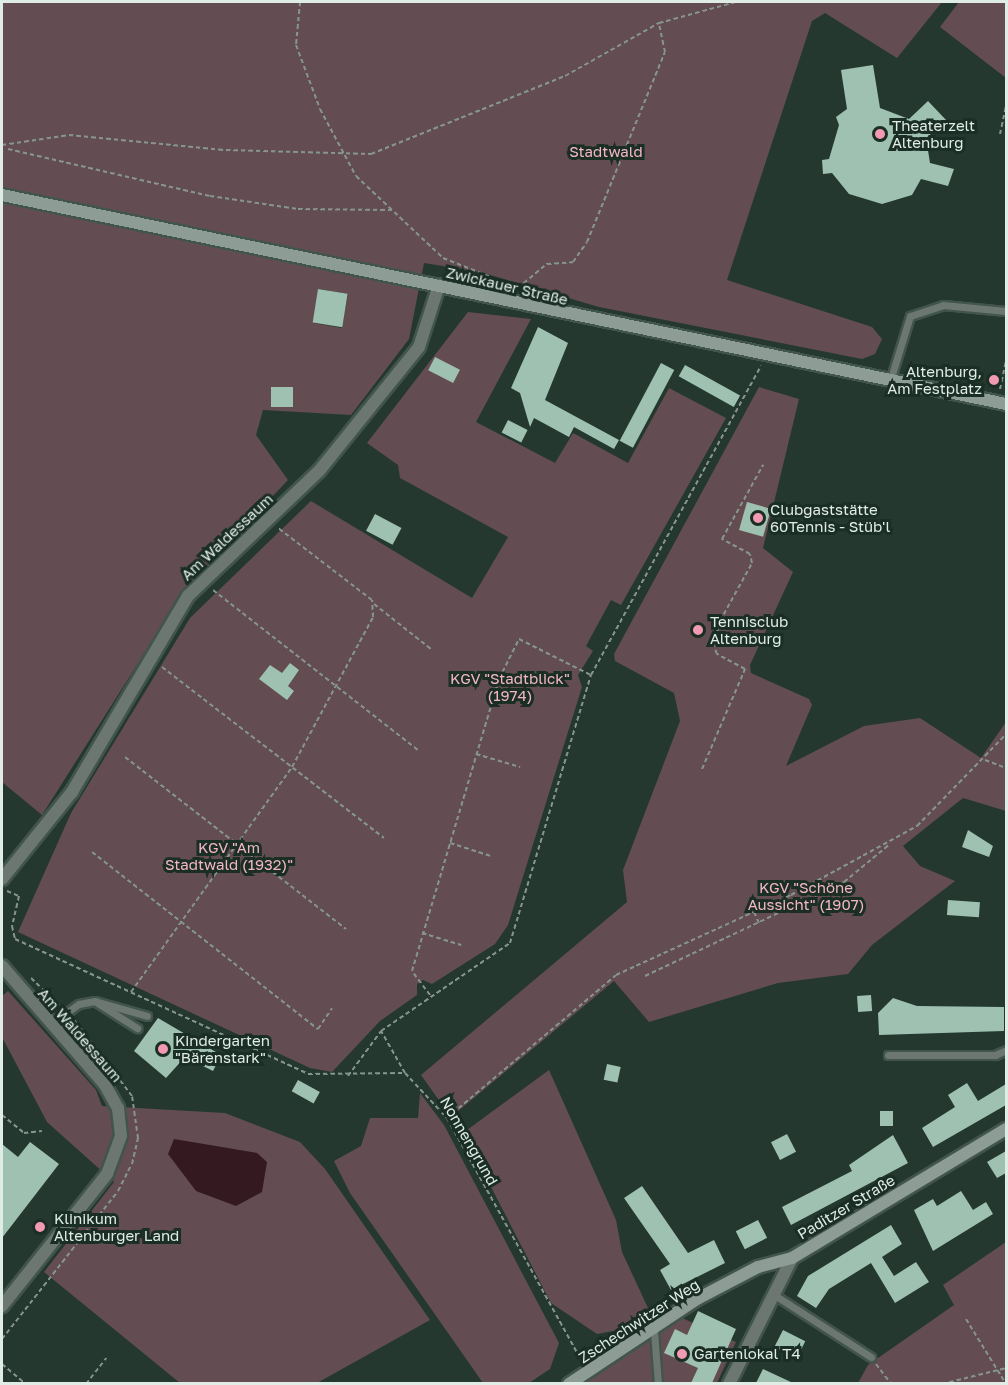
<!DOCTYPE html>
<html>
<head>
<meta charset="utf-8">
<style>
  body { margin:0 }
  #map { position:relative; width:1008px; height:1385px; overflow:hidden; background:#24382f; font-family:"Golos Text",sans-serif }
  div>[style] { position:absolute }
  .green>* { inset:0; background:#634d52 }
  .water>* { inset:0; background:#341921 }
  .building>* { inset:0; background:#9ec1b1; transform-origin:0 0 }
  .path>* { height:2px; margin-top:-1px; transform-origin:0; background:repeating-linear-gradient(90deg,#86968e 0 4.5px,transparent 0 7.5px) }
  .roads { filter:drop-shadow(2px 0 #42554c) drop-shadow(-2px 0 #42554c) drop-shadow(0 2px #42554c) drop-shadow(0 -2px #42554c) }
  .lane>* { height:7px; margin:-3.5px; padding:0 3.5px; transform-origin:3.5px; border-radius:3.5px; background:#6d7772 }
  .street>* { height:12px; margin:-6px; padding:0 6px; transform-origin:6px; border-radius:6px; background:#6d7772 }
  .secondary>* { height:12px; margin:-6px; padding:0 6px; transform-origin:6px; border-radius:6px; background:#8d9d95 }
  .dots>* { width:16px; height:16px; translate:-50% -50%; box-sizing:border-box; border:3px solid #1a2e25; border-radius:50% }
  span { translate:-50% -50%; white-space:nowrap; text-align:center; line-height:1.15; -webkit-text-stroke:6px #1a2e25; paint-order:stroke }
  .poi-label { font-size:15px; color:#e0ece6 }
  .left { translate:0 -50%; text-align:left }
  .right { translate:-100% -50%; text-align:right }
  .park-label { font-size:15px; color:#f4b6c5 }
  .street-label { font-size:15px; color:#e0ece6 }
  .frame { position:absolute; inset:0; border:3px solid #e0ece6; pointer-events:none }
</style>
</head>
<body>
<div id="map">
  <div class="green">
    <div style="clip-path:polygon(evenodd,2px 2px,942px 2px,897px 58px,825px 13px,812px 21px,727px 280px,872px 327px,882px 339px,875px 354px,862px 359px,599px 307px,480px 272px,424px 263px,409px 339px,351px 415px,263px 410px,256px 435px,288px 480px,187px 586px,42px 815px,2px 782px,2px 2px,319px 289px,348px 294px,342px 328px,313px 323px,319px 289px)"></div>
    <div style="clip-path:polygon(959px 2px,1006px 2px,1006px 78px,940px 27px)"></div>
    <div style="clip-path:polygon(468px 312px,531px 319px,476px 422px,555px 463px,573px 433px,628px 463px,669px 388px,726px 418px,621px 605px,611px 600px,586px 646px,593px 651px,578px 675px,582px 687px,508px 925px,495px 944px,432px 984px,423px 980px,417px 984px,417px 995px,380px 1021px,332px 1072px,310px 1068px,18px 932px,71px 813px,190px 618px,311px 501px,472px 598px,508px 537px,400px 478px,398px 465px,367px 443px)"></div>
    <div style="clip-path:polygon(759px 387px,799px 399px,763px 548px,793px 572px,750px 665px,751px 673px,809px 699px,812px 705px,786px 766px,864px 726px,920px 718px,981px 758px,1006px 722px,1006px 811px,963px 798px,903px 846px,920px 866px,955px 881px,872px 945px,848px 974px,778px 983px,649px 1022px,614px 981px,451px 1117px,421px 1075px,627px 902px,623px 870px,680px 721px,674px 693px,615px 661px,614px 654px)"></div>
    <div style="clip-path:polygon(8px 991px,96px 1090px,102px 1106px,225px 1113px,300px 1142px,325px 1169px,430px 1320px,317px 1383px,180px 1383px,44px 1272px,114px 1182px,47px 1122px,2px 1037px,2px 996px)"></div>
    <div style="clip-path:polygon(549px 1070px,616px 1220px,622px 1252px,648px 1308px,623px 1329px,597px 1334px,551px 1303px,463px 1133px)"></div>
    <div style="clip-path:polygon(420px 1093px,444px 1125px,559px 1343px,550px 1369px,529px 1383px,483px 1383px,350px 1193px,334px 1161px,361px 1146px,370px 1118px,418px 1118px)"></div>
    <div style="clip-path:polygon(1006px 1242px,1006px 1383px,858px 1383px,868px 1365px,954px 1305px,943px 1285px)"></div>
    <div style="clip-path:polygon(682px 1318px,736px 1342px,717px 1383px,584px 1384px)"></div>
  </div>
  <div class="water">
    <div style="clip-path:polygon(174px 1139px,257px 1153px,267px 1162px,262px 1192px,236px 1206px,196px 1191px,168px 1154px)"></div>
  </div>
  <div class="building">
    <div style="clip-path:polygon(873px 65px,880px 108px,909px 119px,928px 101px,947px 121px,926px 138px,930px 163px,954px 169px,948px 186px,921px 179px,912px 195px,882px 204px,849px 194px,832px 173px,823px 174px,822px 160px,829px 159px,839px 125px,836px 117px,847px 109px,841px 70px)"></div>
    <div style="left:318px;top:289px;width:30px;height:34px;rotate:9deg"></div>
    <div style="clip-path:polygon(538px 327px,568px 343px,545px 400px,619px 440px,614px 449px,574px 427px,569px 437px,534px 418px,530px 427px,520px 393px,511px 388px)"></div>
    <div style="left:435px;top:357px;width:28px;height:15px;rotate:27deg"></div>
    <div style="left:661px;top:363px;width:15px;height:88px;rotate:28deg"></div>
    <div style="left:685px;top:365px;width:63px;height:13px;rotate:29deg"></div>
    <div style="left:293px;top:387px;width:20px;height:22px;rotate:90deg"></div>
    <div style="left:508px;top:420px;width:22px;height:14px;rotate:27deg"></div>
    <div style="left:747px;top:502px;width:25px;height:29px;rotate:16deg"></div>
    <div style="left:375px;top:514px;width:30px;height:19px;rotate:28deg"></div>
    <div style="clip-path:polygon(290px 663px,299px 670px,288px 686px,294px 691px,287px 700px,259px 679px,270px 665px,282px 673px)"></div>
    <div style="clip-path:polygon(968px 830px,993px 846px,989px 857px,962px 847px)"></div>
    <div style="left:948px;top:900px;width:32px;height:15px;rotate:4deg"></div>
    <div style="left:871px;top:995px;width:16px;height:14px;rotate:86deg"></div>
    <div style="clip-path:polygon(893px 998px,917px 1006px,1004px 1007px,1004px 1031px,879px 1035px,878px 1013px)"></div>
    <div style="clip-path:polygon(158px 1018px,221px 1055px,213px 1071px,185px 1057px,166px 1078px,134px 1051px)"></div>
    <div style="left:607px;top:1064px;width:14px;height:16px;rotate:12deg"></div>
    <div style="left:298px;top:1080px;width:25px;height:13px;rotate:29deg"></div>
    <div style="clip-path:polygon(967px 1083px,978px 1101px,1006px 1084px,1006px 1105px,933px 1147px,922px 1128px,955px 1107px,948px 1095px)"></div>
    <div style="left:880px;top:1111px;width:13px;height:15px"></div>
    <div style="left:787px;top:1134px;width:20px;height:18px;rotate:63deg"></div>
    <div style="clip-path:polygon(893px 1135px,908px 1163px,791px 1225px,782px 1207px,852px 1171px,849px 1165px)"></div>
    <div style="clip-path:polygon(30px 1142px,59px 1164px,2px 1238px,2px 1144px,18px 1157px)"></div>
    <div style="clip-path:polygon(1006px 1151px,1006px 1173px,997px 1178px,987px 1162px)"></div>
    <div style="clip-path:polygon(642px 1186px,688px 1253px,714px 1240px,725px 1263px,671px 1290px,660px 1270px,670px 1264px,624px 1198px)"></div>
    <div style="clip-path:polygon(961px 1191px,973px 1210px,986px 1202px,993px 1214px,933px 1251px,914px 1210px,933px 1199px,937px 1206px)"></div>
    <div style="left:758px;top:1220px;width:20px;height:25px;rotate:63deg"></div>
    <div style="clip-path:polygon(891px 1225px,902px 1244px,882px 1257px,894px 1276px,916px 1262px,929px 1282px,895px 1303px,871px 1263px,829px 1289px,816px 1308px,797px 1296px,808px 1276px)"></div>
    <div style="clip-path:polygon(698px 1311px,736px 1329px,712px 1383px,691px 1383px,698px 1368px,664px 1353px,675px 1329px,687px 1335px)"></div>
    <div style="left:783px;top:1330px;width:25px;height:19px;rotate:27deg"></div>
    <div style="clip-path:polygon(763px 1369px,793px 1383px,756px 1383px)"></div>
  </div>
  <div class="path">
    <div style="left:300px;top:2px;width:43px;rotate:95.3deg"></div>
    <div style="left:296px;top:45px;width:68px;rotate:69.4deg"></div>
    <div style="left:320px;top:109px;width:76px;rotate:61.8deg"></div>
    <div style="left:356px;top:176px;width:120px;rotate:43.3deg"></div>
    <div style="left:443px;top:258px;width:52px;rotate:21.6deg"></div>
    <div style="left:491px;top:277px;width:6px;rotate:90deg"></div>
    <div style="left:1000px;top:134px;width:29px;rotate:-78deg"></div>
    <div style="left:2px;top:145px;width:68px;rotate:-8.5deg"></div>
    <div style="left:69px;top:135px;width:158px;rotate:5.5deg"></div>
    <div style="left:226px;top:150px;width:145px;rotate:1.6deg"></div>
    <div style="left:371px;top:154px;width:209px;rotate:-21.9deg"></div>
    <div style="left:565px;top:76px;width:108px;rotate:-29.4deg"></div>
    <div style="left:659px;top:23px;width:80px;rotate:-15.3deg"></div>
    <div style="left:8px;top:149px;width:207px;rotate:13.1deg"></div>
    <div style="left:210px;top:196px;width:89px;rotate:8.4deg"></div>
    <div style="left:298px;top:209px;width:93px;rotate:0.6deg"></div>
    <div style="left:518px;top:288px;width:38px;rotate:-40deg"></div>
    <div style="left:547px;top:264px;width:26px;rotate:-4deg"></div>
    <div style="left:573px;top:262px;width:24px;rotate:-55deg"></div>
    <div style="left:587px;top:242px;width:205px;rotate:-67.7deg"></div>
    <div style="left:665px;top:52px;width:30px;rotate:-102deg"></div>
    <div style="left:1000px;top:389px;width:30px;rotate:-78deg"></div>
    <div style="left:213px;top:590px;width:260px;rotate:38deg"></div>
    <div style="left:374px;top:604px;width:73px;rotate:38.3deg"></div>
    <div style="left:162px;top:667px;width:280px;rotate:37.6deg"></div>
    <div style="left:476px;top:754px;width:46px;rotate:16.5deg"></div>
    <div style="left:125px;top:757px;width:280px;rotate:37.9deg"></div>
    <div style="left:985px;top:760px;width:22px;rotate:21deg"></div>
    <div style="left:702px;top:769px;width:109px;rotate:-66.7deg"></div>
    <div style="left:745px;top:669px;width:32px;rotate:-152deg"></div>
    <div style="left:717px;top:654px;width:9px;rotate:-111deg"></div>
    <div style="left:714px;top:646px;width:26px;rotate:-77deg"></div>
    <div style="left:720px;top:621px;width:66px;rotate:-61.1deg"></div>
    <div style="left:752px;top:563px;width:9px;rotate:-103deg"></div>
    <div style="left:750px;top:554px;width:32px;rotate:-152deg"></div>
    <div style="left:722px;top:539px;width:85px;rotate:-61deg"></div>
    <div style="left:450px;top:843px;width:43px;rotate:17.6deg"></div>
    <div style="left:92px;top:852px;width:287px;rotate:38.1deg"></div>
    <div style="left:318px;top:1029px;width:25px;rotate:-56deg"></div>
    <div style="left:7px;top:891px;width:13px;rotate:23deg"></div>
    <div style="left:19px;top:896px;width:31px;rotate:103deg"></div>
    <div style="left:12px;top:926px;width:13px;rotate:77deg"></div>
    <div style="left:15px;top:939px;width:323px;rotate:24.7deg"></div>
    <div style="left:308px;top:1074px;width:97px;rotate:-0.6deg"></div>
    <div style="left:405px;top:1073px;width:62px;rotate:47deg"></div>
    <div style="left:447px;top:1118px;width:277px;rotate:61deg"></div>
    <div style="left:754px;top:912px;width:12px;rotate:66deg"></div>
    <div style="left:422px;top:933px;width:41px;rotate:17.1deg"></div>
    <div style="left:645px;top:976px;width:220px;rotate:-25.3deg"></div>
    <div style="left:844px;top:882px;width:60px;rotate:-39.6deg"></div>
    <div style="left:31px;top:978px;width:39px;rotate:44deg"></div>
    <div style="left:131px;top:992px;width:277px;rotate:-54.4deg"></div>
    <div style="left:292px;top:767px;width:170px;rotate:-61.6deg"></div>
    <div style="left:373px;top:617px;width:17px;rotate:-93deg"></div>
    <div style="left:372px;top:600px;width:120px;rotate:-142.5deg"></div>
    <div style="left:430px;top:995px;width:30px;rotate:-127deg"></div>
    <div style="left:412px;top:971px;width:305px;rotate:-73.4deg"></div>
    <div style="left:499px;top:679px;width:45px;rotate:-63.4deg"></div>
    <div style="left:519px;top:639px;width:80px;rotate:26.6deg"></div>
    <div style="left:405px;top:1073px;width:48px;rotate:-119.7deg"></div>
    <div style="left:381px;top:1031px;width:156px;rotate:-34.3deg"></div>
    <div style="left:510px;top:943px;width:280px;rotate:-73.2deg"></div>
    <div style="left:591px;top:675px;width:353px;rotate:-61.2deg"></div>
    <div style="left:348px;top:1076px;width:56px;rotate:-53.7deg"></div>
    <div style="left:2px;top:1115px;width:28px;rotate:39deg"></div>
    <div style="left:24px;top:1133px;width:18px;rotate:-6deg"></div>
    <div style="left:447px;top:1118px;width:221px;rotate:-40.2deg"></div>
    <div style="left:616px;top:975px;width:192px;rotate:-24.6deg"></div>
    <div style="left:791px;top:895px;width:144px;rotate:-28.7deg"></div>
    <div style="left:917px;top:826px;width:128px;rotate:-45.9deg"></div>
    <div style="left:966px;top:1319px;width:76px;rotate:58.4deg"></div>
    <div style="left:2px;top:1339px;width:188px;rotate:-51.9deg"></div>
    <div style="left:118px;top:1191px;width:30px;rotate:-63deg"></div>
    <div style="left:132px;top:1164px;width:27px;rotate:-77deg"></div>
    <div style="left:138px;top:1138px;width:42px;rotate:-98.1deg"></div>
    <div style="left:132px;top:1096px;width:96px;rotate:-127.3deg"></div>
    <div style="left:2px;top:1364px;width:31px;rotate:40deg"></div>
    <div style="left:876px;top:1364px;width:25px;rotate:53deg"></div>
    <div style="left:86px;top:1384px;width:33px;rotate:-52deg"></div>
    <div style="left:942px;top:1384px;width:66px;rotate:-14deg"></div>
  </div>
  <div class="roads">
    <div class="lane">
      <div style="left:890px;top:381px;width:68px;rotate:-72.9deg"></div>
      <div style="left:910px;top:316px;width:35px;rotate:-18deg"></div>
      <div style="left:943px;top:305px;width:63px;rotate:5.4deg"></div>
      <div style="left:96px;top:1002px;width:49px;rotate:32.4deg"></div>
      <div style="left:51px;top:1024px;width:34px;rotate:-36deg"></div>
      <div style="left:79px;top:1004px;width:16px;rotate:-11deg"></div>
      <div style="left:95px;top:1001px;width:54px;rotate:16.1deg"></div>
      <div style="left:888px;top:1055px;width:107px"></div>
      <div style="left:995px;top:1055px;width:12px;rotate:-24deg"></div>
      <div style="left:776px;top:1296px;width:113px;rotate:32.7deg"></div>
      <div style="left:654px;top:1331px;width:53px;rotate:85.7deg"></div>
    </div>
    <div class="street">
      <div style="left:2px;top:879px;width:112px;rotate:-51.2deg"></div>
      <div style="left:72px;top:792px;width:228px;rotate:-59.4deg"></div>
      <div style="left:188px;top:596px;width:181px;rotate:-43.7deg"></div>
      <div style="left:319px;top:471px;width:159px;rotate:-51.1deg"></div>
      <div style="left:419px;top:347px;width:65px;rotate:-72.1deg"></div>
      <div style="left:2px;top:966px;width:157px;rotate:49.1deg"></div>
      <div style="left:105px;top:1085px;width:26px;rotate:61deg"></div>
      <div style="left:118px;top:1108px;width:28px;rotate:84deg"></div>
      <div style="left:121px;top:1136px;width:40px;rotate:110.2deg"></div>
      <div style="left:107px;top:1174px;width:169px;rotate:128.5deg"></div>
      <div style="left:729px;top:1384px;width:141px;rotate:-63.4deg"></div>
    </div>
    <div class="secondary">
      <div style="left:2px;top:195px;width:1026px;rotate:11.76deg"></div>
      <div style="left:569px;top:1384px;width:154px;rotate:-33.6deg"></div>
      <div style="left:697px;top:1299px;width:69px;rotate:-27.7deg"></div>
      <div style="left:758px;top:1267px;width:35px;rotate:-15deg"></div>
      <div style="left:792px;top:1258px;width:250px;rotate:-31.1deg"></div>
    </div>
  </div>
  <div class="dots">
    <div style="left:880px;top:134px;background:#f19ab1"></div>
    <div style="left:994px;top:380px;background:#f19ab1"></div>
    <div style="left:758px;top:518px;background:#f19ab1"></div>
    <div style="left:698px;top:630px;background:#f19ab1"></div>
    <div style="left:163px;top:1049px;background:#f19ab1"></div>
    <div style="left:40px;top:1227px;background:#f19ab1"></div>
    <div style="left:682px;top:1354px;background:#f19ab1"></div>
  </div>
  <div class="poi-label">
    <span class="left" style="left:892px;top:134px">Theaterzelt<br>Altenburg</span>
    <span class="right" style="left:982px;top:380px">Altenburg,<br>Am Festplatz</span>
    <span class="left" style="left:770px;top:518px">Clubgaststätte<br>60Tennis - Stüb'l</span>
    <span class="left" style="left:710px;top:630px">Tennisclub<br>Altenburg</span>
    <span class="left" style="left:175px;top:1049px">Kindergarten<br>"Bärenstark"</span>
    <span class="left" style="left:54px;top:1227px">Klinikum<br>Altenburger Land</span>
    <span class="left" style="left:694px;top:1354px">Gartenlokal T4</span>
  </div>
  <div class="park-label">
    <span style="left:606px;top:152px">Stadtwald</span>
    <span style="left:510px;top:687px">KGV "Stadtblick"<br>(1974)</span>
    <span style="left:229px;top:856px">KGV "Am<br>Stadtwald (1932)"</span>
    <span style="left:806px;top:896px">KGV "Schöne<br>Aussicht" (1907)</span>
  </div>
  <div class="street-label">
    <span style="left:507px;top:286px;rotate:13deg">Zwickauer Straße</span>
    <span style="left:227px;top:537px;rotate:-43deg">Am Waldessaum</span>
    <span style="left:80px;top:1035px;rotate:49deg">Am Waldessaum</span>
    <span style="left:469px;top:1141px;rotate:60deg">Nonnengrund</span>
    <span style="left:846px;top:1207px;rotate:-31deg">Paditzer Straße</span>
    <span style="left:639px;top:1321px;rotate:-33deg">Zschechwitzer Weg</span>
  </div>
  <div class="frame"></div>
</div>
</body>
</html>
